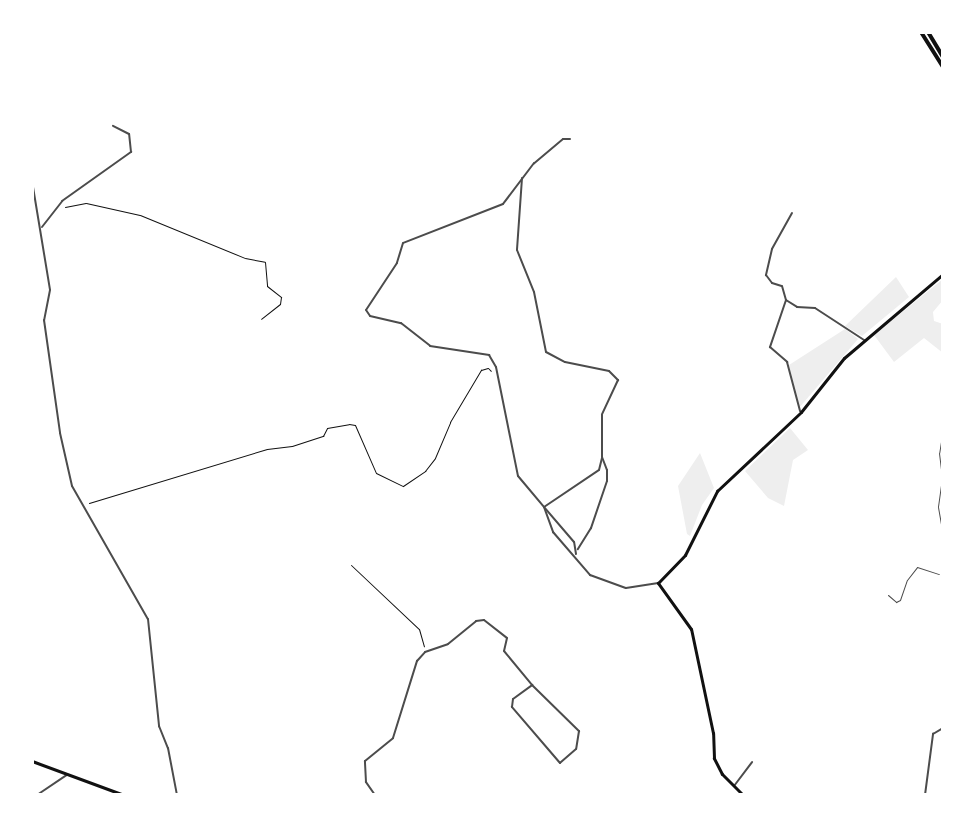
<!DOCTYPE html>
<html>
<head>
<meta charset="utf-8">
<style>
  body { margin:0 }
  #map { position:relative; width:975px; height:827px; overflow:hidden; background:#fff; font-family:Roboto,sans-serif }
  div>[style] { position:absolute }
  .green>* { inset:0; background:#eee }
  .path>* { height:1px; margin:-0.5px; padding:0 0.5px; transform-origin:0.5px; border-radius:0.5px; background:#111 }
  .service>* { height:1px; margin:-0.5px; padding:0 0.5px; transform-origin:0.5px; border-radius:0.5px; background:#4c4c4c }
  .minor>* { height:2px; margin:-1px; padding:0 1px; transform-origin:1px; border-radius:1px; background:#4c4c4c }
  .secondary>* { height:3px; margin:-1.5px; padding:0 1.5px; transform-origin:1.5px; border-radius:1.5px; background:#111 }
  .trunk>* { height:4px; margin:-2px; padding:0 2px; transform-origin:2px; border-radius:2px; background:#111 }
  span { translate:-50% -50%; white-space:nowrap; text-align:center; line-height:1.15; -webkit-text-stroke:6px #fff; paint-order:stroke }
  .frame { position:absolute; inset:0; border:34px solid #fff; pointer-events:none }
</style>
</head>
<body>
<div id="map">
  <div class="green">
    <div style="clip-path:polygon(896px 277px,909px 297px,862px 336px,845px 326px)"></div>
    <div style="clip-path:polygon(943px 279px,943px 300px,933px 312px,934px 321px,943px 324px,943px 353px,924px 338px,894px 362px,874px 335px)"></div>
    <div style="clip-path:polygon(845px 329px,858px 339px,799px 408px,789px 365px)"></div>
    <div style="clip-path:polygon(790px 428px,808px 450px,793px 460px,784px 506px,768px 498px,745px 471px)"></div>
    <div style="clip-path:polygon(700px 453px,714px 488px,702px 505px,690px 536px,687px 534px,678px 486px)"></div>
  </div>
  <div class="path">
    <div style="left:65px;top:207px;width:21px;rotate:-11deg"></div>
    <div style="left:86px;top:203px;width:55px;rotate:12.5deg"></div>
    <div style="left:140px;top:215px;width:113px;rotate:22.3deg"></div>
    <div style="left:245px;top:258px;width:20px;rotate:11deg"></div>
    <div style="left:265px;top:262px;width:24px;rotate:85deg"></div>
    <div style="left:267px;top:286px;width:18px;rotate:38deg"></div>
    <div style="left:281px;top:297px;width:7px;rotate:98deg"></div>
    <div style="left:280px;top:304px;width:24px;rotate:142deg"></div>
    <div style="left:89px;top:503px;width:186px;rotate:-16.9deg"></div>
    <div style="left:267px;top:449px;width:25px;rotate:-7deg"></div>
    <div style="left:292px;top:446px;width:33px;rotate:-18deg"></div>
    <div style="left:323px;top:436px;width:9px;rotate:-63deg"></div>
    <div style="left:327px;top:428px;width:22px;rotate:-10deg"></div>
    <div style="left:349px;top:424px;width:6px;rotate:9deg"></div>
    <div style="left:355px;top:425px;width:52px;rotate:66.4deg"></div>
    <div style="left:376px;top:473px;width:30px;rotate:26deg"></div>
    <div style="left:403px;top:486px;width:27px;rotate:-34deg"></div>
    <div style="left:425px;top:471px;width:16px;rotate:-52deg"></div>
    <div style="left:435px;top:458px;width:39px;rotate:-67deg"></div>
    <div style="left:450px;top:422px;width:61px;rotate:-59.2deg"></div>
    <div style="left:481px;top:370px;width:7px;rotate:-16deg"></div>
    <div style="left:488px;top:368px;width:4px;rotate:45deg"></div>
    <div style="left:351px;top:565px;width:93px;rotate:43.3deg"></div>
    <div style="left:419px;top:629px;width:18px;rotate:74deg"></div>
  </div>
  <div class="service">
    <div style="left:943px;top:429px;width:24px;rotate:99deg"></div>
    <div style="left:939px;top:453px;width:25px;rotate:83deg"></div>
    <div style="left:942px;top:478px;width:29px;rotate:98deg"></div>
    <div style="left:938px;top:507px;width:28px;rotate:80deg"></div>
    <div style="left:942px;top:574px;width:12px;rotate:-85deg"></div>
    <div style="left:888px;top:595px;width:11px;rotate:41deg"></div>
    <div style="left:896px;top:602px;width:4px;rotate:-27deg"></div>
    <div style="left:900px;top:600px;width:21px;rotate:-71deg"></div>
    <div style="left:907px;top:580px;width:16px;rotate:-52deg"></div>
    <div style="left:917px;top:567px;width:23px;rotate:18deg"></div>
  </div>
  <div class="minor">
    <div style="left:570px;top:139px;width:7px;rotate:180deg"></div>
    <div style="left:563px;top:139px;width:38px;rotate:140deg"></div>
    <div style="left:534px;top:163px;width:51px;rotate:127.1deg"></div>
    <div style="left:503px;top:204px;width:107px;rotate:158.7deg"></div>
    <div style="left:403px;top:243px;width:21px;rotate:107deg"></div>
    <div style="left:397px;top:263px;width:56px;rotate:123.4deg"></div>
    <div style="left:366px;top:310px;width:7px;rotate:56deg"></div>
    <div style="left:370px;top:316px;width:32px;rotate:13deg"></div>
    <div style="left:401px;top:323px;width:37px;rotate:38deg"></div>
    <div style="left:430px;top:346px;width:60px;rotate:8.7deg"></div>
    <div style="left:489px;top:355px;width:14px;rotate:60deg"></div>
    <div style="left:496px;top:367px;width:111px;rotate:78.6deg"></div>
    <div style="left:518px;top:476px;width:40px;rotate:50deg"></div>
    <div style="left:544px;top:507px;width:27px;rotate:70deg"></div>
    <div style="left:553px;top:532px;width:57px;rotate:49.3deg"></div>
    <div style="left:590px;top:575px;width:38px;rotate:20deg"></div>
    <div style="left:626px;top:588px;width:31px;rotate:-9deg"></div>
    <div style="left:522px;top:178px;width:72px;rotate:94deg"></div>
    <div style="left:517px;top:250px;width:45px;rotate:68deg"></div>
    <div style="left:534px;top:292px;width:61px;rotate:78.7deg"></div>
    <div style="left:546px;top:352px;width:21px;rotate:28deg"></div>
    <div style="left:565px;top:362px;width:45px;rotate:11.6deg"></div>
    <div style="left:609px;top:371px;width:13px;rotate:45deg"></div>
    <div style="left:618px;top:380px;width:38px;rotate:115deg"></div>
    <div style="left:602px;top:415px;width:42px;rotate:90deg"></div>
    <div style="left:602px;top:457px;width:14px;rotate:69deg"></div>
    <div style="left:607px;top:470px;width:11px;rotate:90deg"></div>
    <div style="left:607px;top:481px;width:50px;rotate:108.8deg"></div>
    <div style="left:591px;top:528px;width:25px;rotate:122deg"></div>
    <div style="left:33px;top:187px;width:104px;rotate:80.6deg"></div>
    <div style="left:50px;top:290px;width:31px;rotate:101deg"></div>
    <div style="left:44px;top:320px;width:114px;rotate:81.9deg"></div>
    <div style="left:60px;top:433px;width:54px;rotate:77.2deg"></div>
    <div style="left:72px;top:486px;width:153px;rotate:60.3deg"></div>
    <div style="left:148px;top:619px;width:108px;rotate:84.1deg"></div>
    <div style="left:159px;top:726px;width:24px;rotate:68deg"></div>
    <div style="left:168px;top:748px;width:48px;rotate:79.2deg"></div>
    <div style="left:792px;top:213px;width:41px;rotate:119.1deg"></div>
    <div style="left:772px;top:249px;width:27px;rotate:103deg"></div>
    <div style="left:766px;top:275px;width:10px;rotate:53deg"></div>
    <div style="left:772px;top:283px;width:10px;rotate:17deg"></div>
    <div style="left:782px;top:286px;width:15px;rotate:74deg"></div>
    <div style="left:786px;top:300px;width:13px;rotate:32deg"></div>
    <div style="left:797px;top:307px;width:18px;rotate:3deg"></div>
    <div style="left:815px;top:308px;width:59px;rotate:33.1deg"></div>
    <div style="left:42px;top:227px;width:33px;rotate:-52deg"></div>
    <div style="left:62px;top:201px;width:85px;rotate:-35.4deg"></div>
    <div style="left:131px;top:152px;width:18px;rotate:-96deg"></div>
    <div style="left:129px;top:134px;width:18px;rotate:-153deg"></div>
    <div style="left:786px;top:300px;width:50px;rotate:108.8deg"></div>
    <div style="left:770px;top:347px;width:23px;rotate:41deg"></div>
    <div style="left:787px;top:362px;width:51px;rotate:75.1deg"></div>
    <div style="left:576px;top:554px;width:12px;rotate:-99deg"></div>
    <div style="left:574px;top:542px;width:46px;rotate:-130.6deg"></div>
    <div style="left:544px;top:507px;width:66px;rotate:-33.9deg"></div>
    <div style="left:599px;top:470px;width:12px;rotate:-76deg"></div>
    <div style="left:942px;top:576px;width:1px;rotate:45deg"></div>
    <div style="left:734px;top:786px;width:30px;rotate:-53deg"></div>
    <div style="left:37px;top:795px;width:36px;rotate:-34deg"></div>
    <div style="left:375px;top:795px;width:16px;rotate:-125deg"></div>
    <div style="left:366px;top:782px;width:21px;rotate:-93deg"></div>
    <div style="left:365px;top:761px;width:36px;rotate:-39deg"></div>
    <div style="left:393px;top:738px;width:81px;rotate:-72.7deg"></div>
    <div style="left:417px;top:661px;width:12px;rotate:-48deg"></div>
    <div style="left:425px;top:652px;width:24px;rotate:-19deg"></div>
    <div style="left:448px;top:644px;width:36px;rotate:-39deg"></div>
    <div style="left:476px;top:621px;width:8px;rotate:-7deg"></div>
    <div style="left:484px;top:620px;width:29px;rotate:38deg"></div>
    <div style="left:507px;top:638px;width:13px;rotate:103deg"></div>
    <div style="left:504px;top:651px;width:44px;rotate:50.5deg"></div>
    <div style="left:532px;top:685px;width:66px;rotate:44.4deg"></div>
    <div style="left:579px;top:731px;width:18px;rotate:99deg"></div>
    <div style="left:576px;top:749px;width:21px;rotate:139deg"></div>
    <div style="left:560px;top:763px;width:74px;rotate:-130.6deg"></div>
    <div style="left:512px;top:707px;width:8px;rotate:-83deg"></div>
    <div style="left:513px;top:699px;width:24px;rotate:-36deg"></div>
    <div style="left:925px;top:795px;width:62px;rotate:-82.5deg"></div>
    <div style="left:933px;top:734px;width:12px;rotate:-31deg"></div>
  </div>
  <div class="secondary">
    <div style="left:32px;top:761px;width:98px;rotate:20.3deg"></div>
    <div style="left:743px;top:795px;width:30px;rotate:-135deg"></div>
    <div style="left:722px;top:774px;width:18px;rotate:-117deg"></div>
    <div style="left:714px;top:758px;width:25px;rotate:-92deg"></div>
    <div style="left:713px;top:733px;width:106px;rotate:-101.9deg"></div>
    <div style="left:691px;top:629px;width:57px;rotate:-125.7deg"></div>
    <div style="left:658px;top:583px;width:39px;rotate:-46deg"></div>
    <div style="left:685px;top:555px;width:72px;rotate:-63.4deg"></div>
    <div style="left:717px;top:491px;width:115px;rotate:-43.2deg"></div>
    <div style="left:801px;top:412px;width:69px;rotate:-51.5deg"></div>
    <div style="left:844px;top:358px;width:130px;rotate:-40.3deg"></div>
  </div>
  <div class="trunk">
    <div style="left:921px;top:32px;width:41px;rotate:57.8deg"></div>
    <div style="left:928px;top:32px;width:29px;rotate:59deg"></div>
  </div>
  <div class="frame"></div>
</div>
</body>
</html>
